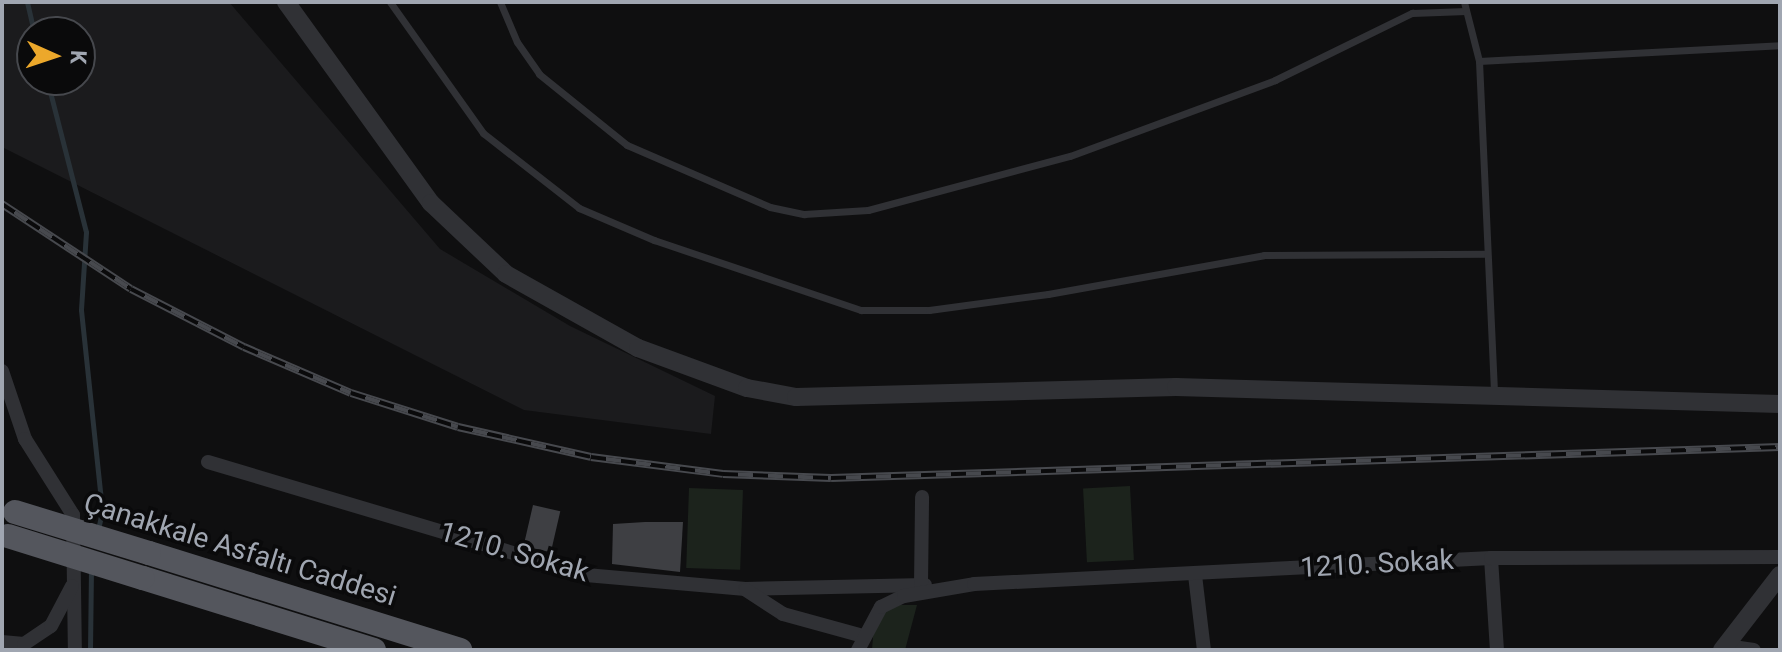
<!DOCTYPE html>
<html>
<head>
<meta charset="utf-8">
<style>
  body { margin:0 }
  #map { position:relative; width:1782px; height:652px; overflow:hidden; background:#0f0f10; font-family:Roboto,sans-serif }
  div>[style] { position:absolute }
  .built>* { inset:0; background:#1b1b1d }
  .green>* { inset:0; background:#1c231c; transform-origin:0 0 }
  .stream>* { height:5px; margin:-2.5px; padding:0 2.5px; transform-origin:2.5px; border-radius:2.5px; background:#293238 }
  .building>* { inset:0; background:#3e3f43; transform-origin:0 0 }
  .service>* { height:7px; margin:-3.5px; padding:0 3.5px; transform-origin:3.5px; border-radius:3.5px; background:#303135 }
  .minor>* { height:14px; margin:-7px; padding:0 7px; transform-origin:7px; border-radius:7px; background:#303135 }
  .tertiary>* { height:18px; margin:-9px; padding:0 9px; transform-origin:9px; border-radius:9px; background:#303135 }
  .trunk>* { height:24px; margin:-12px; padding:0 12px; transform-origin:12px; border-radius:12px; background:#54565d }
  .rail>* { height:8px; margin-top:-4px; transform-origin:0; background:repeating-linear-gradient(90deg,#0a0a0b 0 15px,#47494e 0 30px); box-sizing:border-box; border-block:2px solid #47494e }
  .trunk-bridge>* { height:24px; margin:-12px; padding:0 12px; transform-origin:12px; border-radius:12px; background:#54565d }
  span { translate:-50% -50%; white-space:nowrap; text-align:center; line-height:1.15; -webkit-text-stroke:7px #0a0a0b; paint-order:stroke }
  .street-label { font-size:28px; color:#a0a6b1 }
  .frame { position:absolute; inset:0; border:4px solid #a0a6b1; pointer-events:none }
  .north { position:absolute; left:16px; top:16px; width:80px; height:80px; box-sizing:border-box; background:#0a0a0b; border:2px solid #46484d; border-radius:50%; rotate:93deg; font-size:22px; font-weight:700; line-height:32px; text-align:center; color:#a0a6b1 }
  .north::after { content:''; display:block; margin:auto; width:28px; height:36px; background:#eca82b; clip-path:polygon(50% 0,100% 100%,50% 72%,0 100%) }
</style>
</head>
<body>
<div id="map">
  <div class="built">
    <div style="clip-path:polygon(evenodd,2px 2px,229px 2px,440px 249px,570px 326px,715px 396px,711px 434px,524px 410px,2px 147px,2px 2px,32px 32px,80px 32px,80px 80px,32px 80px,32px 32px)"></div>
  </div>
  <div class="green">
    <div style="left:1130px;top:486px;width:74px;height:47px;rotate:87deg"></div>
    <div style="left:689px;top:488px;width:54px;height:80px;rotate:2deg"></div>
    <div style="clip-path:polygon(900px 605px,917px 605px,905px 650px,872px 650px,874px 624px,883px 612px)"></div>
  </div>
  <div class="stream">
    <div style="left:27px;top:2px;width:31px;rotate:77deg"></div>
    <div style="left:47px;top:80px;width:157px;rotate:75.6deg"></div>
    <div style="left:86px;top:232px;width:78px;rotate:93.7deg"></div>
    <div style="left:81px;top:310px;width:202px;rotate:84deg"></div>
    <div style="left:102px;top:511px;width:19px;rotate:102deg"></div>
    <div style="left:90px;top:650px;width:83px;rotate:-89.3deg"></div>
  </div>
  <div class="building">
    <div style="left:533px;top:505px;width:28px;height:42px;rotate:13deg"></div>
    <div style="clip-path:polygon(645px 522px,683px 522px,680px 572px,612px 564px,613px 524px)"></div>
  </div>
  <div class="service">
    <div style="left:390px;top:2px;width:161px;rotate:54.6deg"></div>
    <div style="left:483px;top:133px;width:122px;rotate:38deg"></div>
    <div style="left:579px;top:208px;width:82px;rotate:23.1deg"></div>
    <div style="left:654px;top:240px;width:219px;rotate:18.7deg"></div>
    <div style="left:861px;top:310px;width:68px"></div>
    <div style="left:929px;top:310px;width:120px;rotate:-7.7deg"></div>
    <div style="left:1048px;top:294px;width:219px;rotate:-10.2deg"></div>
    <div style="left:1264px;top:255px;width:223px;rotate:-0.3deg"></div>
    <div style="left:500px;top:2px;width:43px;rotate:67deg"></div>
    <div style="left:517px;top:42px;width:39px;rotate:55deg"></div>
    <div style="left:539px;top:74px;width:113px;rotate:38.9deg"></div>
    <div style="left:627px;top:145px;width:156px;rotate:23.4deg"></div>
    <div style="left:770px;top:207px;width:35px;rotate:12deg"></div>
    <div style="left:804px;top:214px;width:64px;rotate:-3.6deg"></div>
    <div style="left:868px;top:210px;width:209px;rotate:-15deg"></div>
    <div style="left:1070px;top:156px;width:219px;rotate:-20.3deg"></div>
    <div style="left:1275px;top:80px;width:153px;rotate:-26.1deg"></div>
    <div style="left:1412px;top:13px;width:54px;rotate:-2.1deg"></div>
    <div style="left:1464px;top:2px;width:61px;rotate:75.7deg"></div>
    <div style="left:1479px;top:61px;width:333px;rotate:87.4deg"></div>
    <div style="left:1479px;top:61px;width:301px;rotate:-3deg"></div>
  </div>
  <div class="minor">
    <div style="left:2px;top:371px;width:72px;rotate:71.3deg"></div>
    <div style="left:25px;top:439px;width:90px;rotate:57.7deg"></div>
    <div style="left:73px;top:515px;width:135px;rotate:89.2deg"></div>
    <div style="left:208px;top:462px;width:395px;rotate:16.6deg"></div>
    <div style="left:586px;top:575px;width:160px;rotate:5deg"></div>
    <div style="left:745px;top:589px;width:180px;rotate:-1.3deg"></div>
    <div style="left:1491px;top:558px;width:92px;rotate:86.3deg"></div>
    <div style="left:1195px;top:575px;width:76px;rotate:83.2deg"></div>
    <div style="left:921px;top:585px;width:88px;rotate:-89.3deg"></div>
    <div style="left:746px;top:590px;width:44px;rotate:33deg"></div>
    <div style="left:783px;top:614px;width:83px;rotate:15.4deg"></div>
    <div style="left:2px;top:642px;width:22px;rotate:5deg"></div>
    <div style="left:24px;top:644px;width:32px;rotate:-34deg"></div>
    <div style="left:51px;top:626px;width:45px;rotate:-62.3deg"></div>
    <div style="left:1726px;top:646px;width:28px;rotate:8deg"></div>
    <div style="left:858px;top:650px;width:49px;rotate:-61.9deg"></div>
    <div style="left:881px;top:607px;width:25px;rotate:-26deg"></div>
    <div style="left:904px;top:596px;width:71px;rotate:-9.7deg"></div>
    <div style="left:974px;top:584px;width:518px;rotate:-2.88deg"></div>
    <div style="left:1491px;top:558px;width:289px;rotate:-0.2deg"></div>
  </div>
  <div class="tertiary">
    <div style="left:286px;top:2px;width:248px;rotate:54.2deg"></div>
    <div style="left:431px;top:203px;width:103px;rotate:43.4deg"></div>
    <div style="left:506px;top:274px;width:151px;rotate:29.3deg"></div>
    <div style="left:638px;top:348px;width:116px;rotate:20.2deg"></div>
    <div style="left:747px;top:388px;width:50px;rotate:10.4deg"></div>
    <div style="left:796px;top:397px;width:380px;rotate:-1.5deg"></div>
    <div style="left:1176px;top:387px;width:604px;rotate:1.61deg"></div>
    <div style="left:1722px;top:650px;width:95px;rotate:-52.3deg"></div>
  </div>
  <div class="trunk">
    <div style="left:149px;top:553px;width:326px;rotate:17.3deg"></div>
    <div style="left:143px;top:578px;width:242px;rotate:17.3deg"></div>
  </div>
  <div class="rail">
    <div style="left:2px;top:204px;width:154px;rotate:33.4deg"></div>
    <div style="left:131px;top:289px;width:127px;rotate:27.2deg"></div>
    <div style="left:244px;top:347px;width:116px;rotate:23.3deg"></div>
    <div style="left:351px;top:393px;width:112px;rotate:17.6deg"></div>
    <div style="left:458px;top:427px;width:136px;rotate:12.7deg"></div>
    <div style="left:591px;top:457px;width:133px;rotate:7.3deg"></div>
    <div style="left:723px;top:474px;width:108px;rotate:2.1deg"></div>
    <div style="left:831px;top:478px;width:950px;rotate:-1.87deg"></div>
  </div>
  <div class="trunk-bridge">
    <div style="left:15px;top:512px;width:140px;rotate:17deg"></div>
    <div style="left:8px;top:536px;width:141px;rotate:17.3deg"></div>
  </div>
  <div class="street-label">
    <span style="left:240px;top:550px;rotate:17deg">Çanakkale Asfaltı Caddesi</span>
    <span style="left:514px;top:552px;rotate:16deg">1210. Sokak</span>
    <span style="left:1377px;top:564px;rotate:-3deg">1210. Sokak</span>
  </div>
  <div class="frame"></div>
  <div class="north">K</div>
</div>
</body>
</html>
